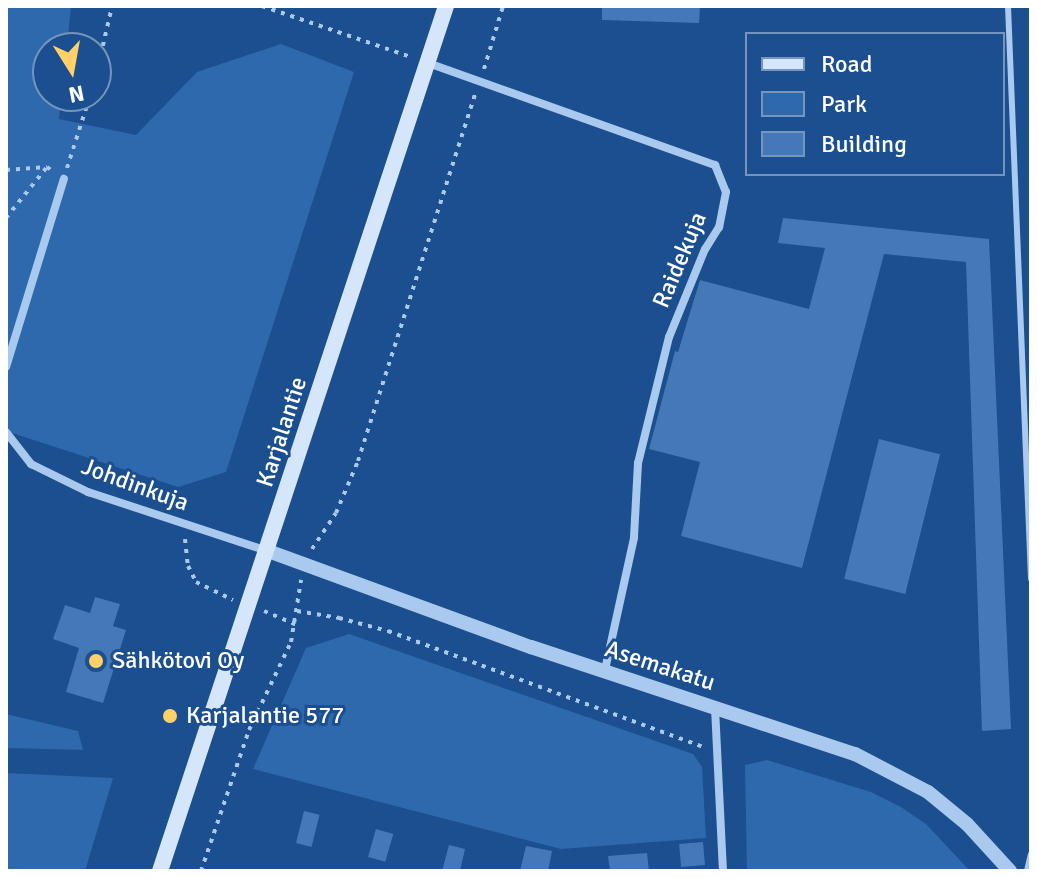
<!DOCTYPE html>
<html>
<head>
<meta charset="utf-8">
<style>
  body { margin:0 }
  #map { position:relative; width:1037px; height:877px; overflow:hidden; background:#1b4f8f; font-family:Signika,sans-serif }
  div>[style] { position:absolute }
  .green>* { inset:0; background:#2e69ad }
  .building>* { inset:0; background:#4478b7; transform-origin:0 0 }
  .path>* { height:4px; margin-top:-2px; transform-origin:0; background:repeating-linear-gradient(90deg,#a9c9ee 0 4px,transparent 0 10px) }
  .service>* { height:6px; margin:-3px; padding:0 3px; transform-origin:3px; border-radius:3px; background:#a9c9ee }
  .minor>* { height:8px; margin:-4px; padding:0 4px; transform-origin:4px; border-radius:4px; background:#a9c9ee }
  .tertiary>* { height:14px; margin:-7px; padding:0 7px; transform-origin:7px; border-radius:7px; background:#a9c9ee }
  .secondary>* { height:16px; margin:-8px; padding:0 8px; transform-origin:8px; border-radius:8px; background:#d6e6fa }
  .dots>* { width:22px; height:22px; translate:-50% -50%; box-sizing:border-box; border:4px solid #1b4f8f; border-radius:50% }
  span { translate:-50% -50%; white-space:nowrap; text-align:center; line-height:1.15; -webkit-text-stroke:6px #1b4f8f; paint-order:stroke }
  .street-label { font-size:24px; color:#fff }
  .poi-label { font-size:24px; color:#fff }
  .left { translate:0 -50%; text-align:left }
  .frame { position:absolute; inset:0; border:8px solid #fff; pointer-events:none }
  .legend { position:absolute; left:745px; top:32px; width:260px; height:144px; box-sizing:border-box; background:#1b4f8f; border:2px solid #7695bc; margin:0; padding:10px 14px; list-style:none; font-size:24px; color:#fff }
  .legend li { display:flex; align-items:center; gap:16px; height:40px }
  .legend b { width:40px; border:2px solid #7695bc }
  .north { position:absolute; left:32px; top:32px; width:80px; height:80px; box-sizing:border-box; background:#1b4f8f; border:2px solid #7695bc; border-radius:50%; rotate:169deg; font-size:22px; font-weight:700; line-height:32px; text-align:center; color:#fff }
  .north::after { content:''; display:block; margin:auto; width:28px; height:36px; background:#ffd166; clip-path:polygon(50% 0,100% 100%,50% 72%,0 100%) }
</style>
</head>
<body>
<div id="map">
  <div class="green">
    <div style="clip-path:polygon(6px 6px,71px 6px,67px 48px,48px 48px,48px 96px,61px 96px,59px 119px,136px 135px,197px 72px,281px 44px,354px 72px,226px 472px,178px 487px,6px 431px)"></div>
    <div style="clip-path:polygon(349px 634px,693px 754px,702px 767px,706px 838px,561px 849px,253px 769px,306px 648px)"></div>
    <div style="clip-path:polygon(6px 714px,78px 731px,83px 750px,6px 748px)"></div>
    <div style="clip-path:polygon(767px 760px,871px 792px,901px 807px,926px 824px,970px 871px,747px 871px,745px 765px)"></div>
    <div style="clip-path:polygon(6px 773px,113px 778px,85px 871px,6px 871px)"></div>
  </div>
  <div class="building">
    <div style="clip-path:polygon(602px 6px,700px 6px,699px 23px,602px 20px)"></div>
    <div style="clip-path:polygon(783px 218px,989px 239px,1011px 729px,982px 731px,966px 262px,884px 254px,802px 568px,681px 536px,700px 462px,649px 449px,675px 351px,678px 352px,700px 280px,809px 309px,825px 248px,778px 243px)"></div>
    <div style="left:879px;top:439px;width:63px;height:144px;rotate:14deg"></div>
    <div style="clip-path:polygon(95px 597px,120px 604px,113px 626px,126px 630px,103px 703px,66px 692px,79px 648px,53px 639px,65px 605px,90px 613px)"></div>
    <div style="left:304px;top:811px;width:16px;height:33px;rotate:14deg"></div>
    <div style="left:376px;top:829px;width:18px;height:29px;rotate:16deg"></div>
    <div style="left:703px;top:842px;width:23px;height:24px;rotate:85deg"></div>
    <div style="clip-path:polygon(449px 845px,465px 849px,460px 871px,442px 871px)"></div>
    <div style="clip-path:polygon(526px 846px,552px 851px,548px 871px,520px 871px)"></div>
    <div style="clip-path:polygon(647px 853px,649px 871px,610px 871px,608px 856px)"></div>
  </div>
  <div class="path">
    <div style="left:262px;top:6px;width:157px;rotate:18.9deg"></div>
    <div style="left:484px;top:69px;width:66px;rotate:-73.2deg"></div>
    <div style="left:96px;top:75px;width:71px;rotate:-76.9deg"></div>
    <div style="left:67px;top:168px;width:76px;rotate:-72.3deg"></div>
    <div style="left:6px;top:170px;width:41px;rotate:-4.2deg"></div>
    <div style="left:47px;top:167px;width:9px;rotate:36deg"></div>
    <div style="left:6px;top:218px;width:65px;rotate:-51.2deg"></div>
    <div style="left:185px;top:539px;width:27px;rotate:84deg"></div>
    <div style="left:188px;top:566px;width:18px;rotate:63deg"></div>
    <div style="left:196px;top:582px;width:41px;rotate:25.9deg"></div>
    <div style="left:312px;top:549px;width:43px;rotate:-56.3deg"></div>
    <div style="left:336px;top:513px;width:56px;rotate:-67.1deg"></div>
    <div style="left:358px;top:461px;width:387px;rotate:-72.3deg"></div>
    <div style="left:264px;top:611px;width:34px;rotate:23deg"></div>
    <div style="left:297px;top:611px;width:43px;rotate:9.5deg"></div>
    <div style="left:339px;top:618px;width:51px;rotate:14.9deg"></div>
    <div style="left:388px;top:631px;width:337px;rotate:20.2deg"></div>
    <div style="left:201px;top:871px;width:149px;rotate:-71.2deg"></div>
    <div style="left:249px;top:730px;width:98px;rotate:-64.5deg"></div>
    <div style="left:291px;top:642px;width:63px;rotate:-80.8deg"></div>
  </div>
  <div class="service">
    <div style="left:1008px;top:6px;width:573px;rotate:87.7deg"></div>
    <div style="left:1027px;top:871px;width:17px;rotate:-77deg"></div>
  </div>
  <div class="minor">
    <div style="left:428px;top:63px;width:305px;rotate:19.6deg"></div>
    <div style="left:715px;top:165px;width:29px;rotate:68deg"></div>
    <div style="left:726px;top:192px;width:36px;rotate:101deg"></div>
    <div style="left:719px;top:227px;width:26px;rotate:122deg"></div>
    <div style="left:705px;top:249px;width:95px;rotate:112.2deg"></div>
    <div style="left:669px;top:337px;width:130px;rotate:103.8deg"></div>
    <div style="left:638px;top:463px;width:75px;rotate:93.1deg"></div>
    <div style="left:634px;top:538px;width:135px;rotate:102.4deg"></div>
    <div style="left:6px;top:367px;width:197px;rotate:-72.9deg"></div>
    <div style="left:6px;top:432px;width:41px;rotate:52deg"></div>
    <div style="left:31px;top:464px;width:64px;rotate:26.2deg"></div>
    <div style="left:88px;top:492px;width:188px;rotate:18.2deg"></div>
    <div style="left:715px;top:708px;width:163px;rotate:87.2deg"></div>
  </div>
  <div class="tertiary">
    <div style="left:268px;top:551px;width:280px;rotate:20.1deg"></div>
    <div style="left:531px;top:647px;width:341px;rotate:18.3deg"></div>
    <div style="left:855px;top:754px;width:82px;rotate:27.5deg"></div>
    <div style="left:928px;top:792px;width:50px;rotate:39.4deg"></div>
    <div style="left:967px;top:824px;width:64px;rotate:47.5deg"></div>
  </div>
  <div class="secondary">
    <div style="left:160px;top:871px;width:911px;rotate:-71.7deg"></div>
  </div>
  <div class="dots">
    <div style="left:96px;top:661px;background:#ffd166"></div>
    <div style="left:170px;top:716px;background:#ffd166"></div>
  </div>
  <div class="street-label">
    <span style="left:680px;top:260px;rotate:-67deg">Raidekuja</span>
    <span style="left:282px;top:432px;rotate:-72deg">Karjalantie</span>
    <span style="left:135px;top:485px;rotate:20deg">Johdinkuja</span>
    <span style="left:660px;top:666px;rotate:18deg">Asemakatu</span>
  </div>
  <div class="poi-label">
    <span class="left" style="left:112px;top:661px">Sähkötovi Oy</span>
    <span class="left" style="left:186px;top:716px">Karjalantie 577</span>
  </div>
  <div class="frame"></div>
  <ul class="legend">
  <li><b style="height:10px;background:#d6e6fa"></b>Road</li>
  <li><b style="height:22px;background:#2e69ad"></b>Park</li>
  <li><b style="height:22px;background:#4478b7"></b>Building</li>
  </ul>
  <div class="north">N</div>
</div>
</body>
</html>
